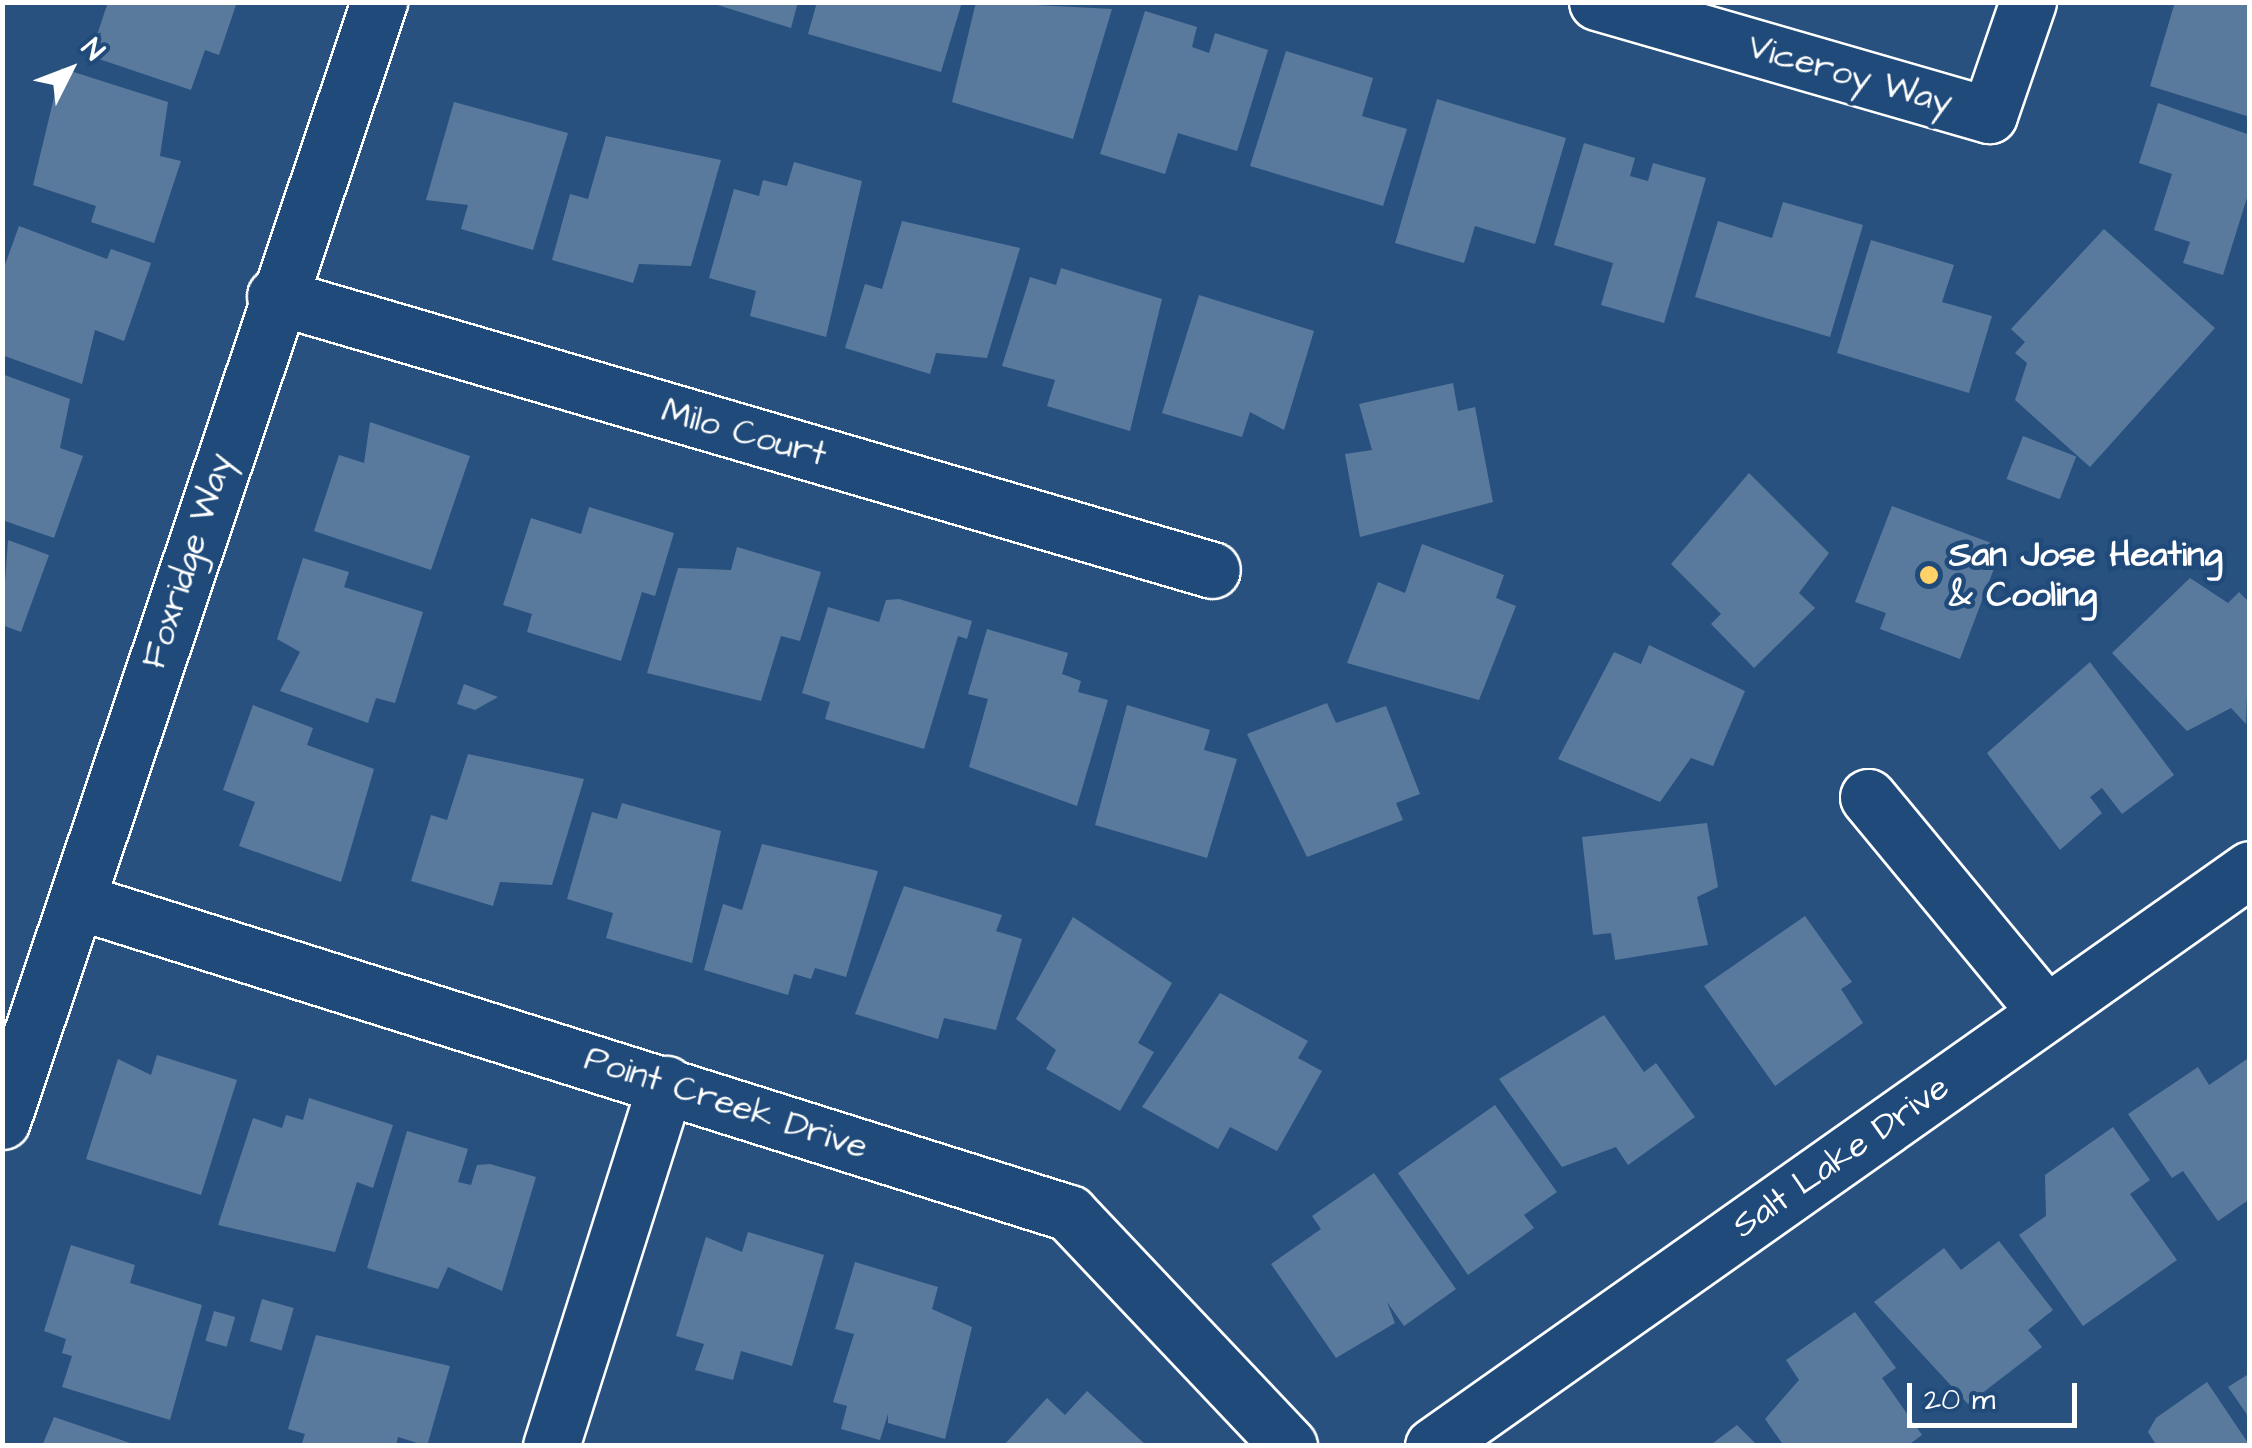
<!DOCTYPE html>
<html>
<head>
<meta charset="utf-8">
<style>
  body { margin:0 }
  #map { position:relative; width:2252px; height:1448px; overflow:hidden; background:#28517f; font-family:"Architects Daughter",sans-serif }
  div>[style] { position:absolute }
  .building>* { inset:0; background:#5a7a9d; transform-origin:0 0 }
  .roads { filter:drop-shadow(2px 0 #fff) drop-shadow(-2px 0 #fff) drop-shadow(0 2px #fff) drop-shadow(0 -2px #fff) }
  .minor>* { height:55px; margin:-27.5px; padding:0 27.5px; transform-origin:27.5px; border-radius:27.5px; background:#1f4a7a }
  .dots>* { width:28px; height:28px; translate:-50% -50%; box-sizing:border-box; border:5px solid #1f4a7a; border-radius:50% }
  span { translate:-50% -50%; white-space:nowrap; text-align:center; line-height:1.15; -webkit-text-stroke:9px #1f4a7a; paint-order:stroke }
  .street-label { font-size:35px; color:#fff }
  .poi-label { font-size:35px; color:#fff; font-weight:700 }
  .left { translate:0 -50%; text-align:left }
  .frame { position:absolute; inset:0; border:5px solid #fff; pointer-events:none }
  .north { position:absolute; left:20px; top:20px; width:100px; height:100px; -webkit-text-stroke:8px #1f4a7a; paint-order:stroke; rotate:48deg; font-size:28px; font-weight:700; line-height:40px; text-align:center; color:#fff }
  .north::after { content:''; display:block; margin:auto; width:35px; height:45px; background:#fff; clip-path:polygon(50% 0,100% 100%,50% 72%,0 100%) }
  .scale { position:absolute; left:1907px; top:1383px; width:170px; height:45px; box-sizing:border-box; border:5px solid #fff; border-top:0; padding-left:12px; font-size:30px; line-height:35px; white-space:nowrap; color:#fff; -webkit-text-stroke:8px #1f4a7a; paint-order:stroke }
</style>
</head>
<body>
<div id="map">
  <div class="building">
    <div style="clip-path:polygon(108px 2px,237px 2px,219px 55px,205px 50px,191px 90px,90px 56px)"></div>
    <div style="clip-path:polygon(708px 2px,798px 2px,791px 28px)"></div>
    <div style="clip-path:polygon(817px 2px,962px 2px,941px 72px,808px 34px)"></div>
    <div style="clip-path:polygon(976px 2px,1112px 9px,1073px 139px,952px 102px)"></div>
    <div style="clip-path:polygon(2175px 2px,2250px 2px,2250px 117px,2150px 86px)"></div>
    <div style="clip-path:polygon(1145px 11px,1197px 27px,1192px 47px,1209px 53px,1215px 33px,1268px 50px,1237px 151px,1178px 133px,1165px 174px,1100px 154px)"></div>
    <div style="clip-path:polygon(1286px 51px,1373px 78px,1362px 116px,1407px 129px,1383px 206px,1250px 166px)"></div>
    <div style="clip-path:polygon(61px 68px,168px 102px,160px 156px,181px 161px,154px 243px,91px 222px,96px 206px,33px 185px)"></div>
    <div style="clip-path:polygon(1437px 99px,1566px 138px,1535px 244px,1475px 226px,1464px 263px,1395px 243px)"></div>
    <div style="clip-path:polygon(454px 102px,568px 133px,533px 250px,461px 229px,468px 205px,426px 200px)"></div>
    <div style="clip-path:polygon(2158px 103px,2250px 135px,2250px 188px,2223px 275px,2183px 263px,2190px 242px,2154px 230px,2172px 174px,2139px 163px)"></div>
    <div style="clip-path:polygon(606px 136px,721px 160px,691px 266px,639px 264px,633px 283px,552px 260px,570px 194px,588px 199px)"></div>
    <div style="clip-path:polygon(1584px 143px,1635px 158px,1630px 176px,1648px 181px,1653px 163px,1706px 178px,1664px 323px,1601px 305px,1613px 263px,1554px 245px)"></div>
    <div style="clip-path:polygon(794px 162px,862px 181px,826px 337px,750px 316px,756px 291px,709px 278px,734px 189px,759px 196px,763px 180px,787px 186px)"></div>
    <div style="clip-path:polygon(1783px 202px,1863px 225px,1830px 337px,1695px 297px,1718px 221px,1772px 238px)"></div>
    <div style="clip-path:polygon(902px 221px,1020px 248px,987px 358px,936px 353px,930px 374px,845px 348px,865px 284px,882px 289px)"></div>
    <div style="clip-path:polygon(19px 226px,107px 259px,111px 249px,151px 263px,124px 341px,95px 330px,82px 384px,2px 355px,2px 273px)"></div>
    <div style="clip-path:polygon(2104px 229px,2215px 328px,2090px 467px,2015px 400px,2027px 363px,2015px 353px,2025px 342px,2011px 329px)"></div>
    <div style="clip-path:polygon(1871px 240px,1954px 265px,1942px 302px,1992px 316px,1969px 393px,1837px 353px)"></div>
    <div style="clip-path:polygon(1061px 268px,1162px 299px,1130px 431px,1047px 406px,1055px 380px,1002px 366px,1030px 277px,1056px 285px)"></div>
    <div style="clip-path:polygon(1199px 295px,1314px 331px,1284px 430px,1250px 412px,1242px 437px,1162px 413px)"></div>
    <div style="clip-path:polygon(2px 374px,70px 399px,60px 448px,83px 456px,54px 538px,2px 520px)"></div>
    <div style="clip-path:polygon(1453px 383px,1458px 411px,1475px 407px,1493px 502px,1360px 537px,1345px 454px,1372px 450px,1359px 404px)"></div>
    <div style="clip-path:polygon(370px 422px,470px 456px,431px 570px,314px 531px,339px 455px,364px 463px)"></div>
    <div style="left:2023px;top:436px;width:57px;height:46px;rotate:21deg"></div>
    <div style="clip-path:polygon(1749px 473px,1829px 553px,1799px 593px,1815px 608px,1754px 668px,1711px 624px,1721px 614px,1671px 564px)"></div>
    <div style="clip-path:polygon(1892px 506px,2002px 547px,1960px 659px,1880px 629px,1886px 613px,1855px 602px)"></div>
    <div style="clip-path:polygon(589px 507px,674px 533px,655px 596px,642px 592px,621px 661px,527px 632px,532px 614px,503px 605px,531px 518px,581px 534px)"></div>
    <div style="clip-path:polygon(8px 540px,49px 555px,21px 632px,2px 625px)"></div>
    <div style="clip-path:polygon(1422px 544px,1504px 575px,1496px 598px,1516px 606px,1479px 700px,1347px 663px,1378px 582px,1405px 593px)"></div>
    <div style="clip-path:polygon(737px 547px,821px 572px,800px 641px,781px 636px,761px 701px,647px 673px,678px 568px,731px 570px)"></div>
    <div style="clip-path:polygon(303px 558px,349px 572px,344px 587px,423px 612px,395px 703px,376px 698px,368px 723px,280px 691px,300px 652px,277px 639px)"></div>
    <div style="clip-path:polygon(2190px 578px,2228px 603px,2239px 592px,2250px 603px,2246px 724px,2231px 708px,2187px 731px,2112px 653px)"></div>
    <div style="clip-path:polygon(899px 599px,972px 621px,967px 639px,958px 636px,924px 749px,825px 719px,830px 702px,802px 693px,828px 607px,879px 622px,886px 600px)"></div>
    <div style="clip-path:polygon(987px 629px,1068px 653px,1062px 674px,1081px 681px,1078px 692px,1108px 700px,1077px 806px,969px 767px,988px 699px,968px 694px)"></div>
    <div style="clip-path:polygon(1649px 645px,1745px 691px,1713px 766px,1691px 758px,1660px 802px,1558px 759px,1614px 652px,1641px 664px)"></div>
    <div style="clip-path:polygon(2090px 662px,2174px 775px,2122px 814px,2102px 788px,2090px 797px,2102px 813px,2060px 850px,1987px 753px)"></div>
    <div style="clip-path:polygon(464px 684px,498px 697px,475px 710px,457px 704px)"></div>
    <div style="clip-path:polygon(1327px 703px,1336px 723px,1386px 706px,1420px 794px,1396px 803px,1403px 820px,1307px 857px,1247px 734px)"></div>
    <div style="clip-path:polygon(253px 705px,313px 728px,307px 745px,374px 769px,341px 882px,239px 846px,255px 802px,223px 790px)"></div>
    <div style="clip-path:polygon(1127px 705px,1210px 730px,1204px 750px,1237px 759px,1207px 858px,1095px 825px)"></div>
    <div style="clip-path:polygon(468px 754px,584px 779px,552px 885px,500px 882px,493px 906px,411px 881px,431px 815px,447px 820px)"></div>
    <div style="clip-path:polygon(622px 803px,721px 831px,692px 963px,606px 938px,613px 913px,567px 899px,592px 812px,617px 819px)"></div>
    <div style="clip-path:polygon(1707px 823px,1718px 887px,1697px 897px,1708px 945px,1615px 960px,1611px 933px,1593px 935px,1582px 837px)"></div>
    <div style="clip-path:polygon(762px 844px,878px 871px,846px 977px,815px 968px,811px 979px,794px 974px,788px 995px,704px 970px,723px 904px,742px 910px)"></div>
    <div style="clip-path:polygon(904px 886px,1002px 915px,996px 931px,1022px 939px,996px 1030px,944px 1018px,938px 1039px,855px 1014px)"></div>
    <div style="clip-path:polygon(1805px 916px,1852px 982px,1841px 989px,1863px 1023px,1775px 1086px,1704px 986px)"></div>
    <div style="clip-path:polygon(1073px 917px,1172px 983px,1138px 1043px,1154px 1052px,1120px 1111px,1046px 1069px,1056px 1050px,1016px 1019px)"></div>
    <div style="clip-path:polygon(1220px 993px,1308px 1041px,1298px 1058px,1322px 1071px,1277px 1151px,1230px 1127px,1218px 1149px,1142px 1107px)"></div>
    <div style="clip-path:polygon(1604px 1015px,1644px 1072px,1656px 1063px,1695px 1117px,1628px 1165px,1616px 1147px,1562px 1167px,1499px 1079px)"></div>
    <div style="clip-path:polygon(157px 1055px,237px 1080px,201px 1195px,86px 1159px,118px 1059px,151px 1075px)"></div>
    <div style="clip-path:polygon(2250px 1057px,2250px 1199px,2218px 1221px,2183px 1171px,2172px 1178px,2128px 1114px,2198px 1067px,2209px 1085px)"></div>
    <div style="clip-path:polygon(309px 1098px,393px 1125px,373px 1188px,357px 1182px,335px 1252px,218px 1225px,253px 1118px,282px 1128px,286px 1115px,303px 1120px)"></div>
    <div style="clip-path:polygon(1495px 1105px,1557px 1192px,1524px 1215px,1534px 1228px,1468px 1275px,1398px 1173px)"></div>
    <div style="clip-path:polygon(2113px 1127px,2150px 1180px,2130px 1194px,2177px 1260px,2083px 1326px,2019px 1235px,2046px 1216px,2045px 1175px)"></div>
    <div style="clip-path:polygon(407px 1131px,468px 1149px,458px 1182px,471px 1185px,477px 1165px,490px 1164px,536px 1177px,502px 1291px,448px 1267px,438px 1289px,367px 1268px)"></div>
    <div style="clip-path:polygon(1374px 1173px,1456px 1289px,1404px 1326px,1387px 1302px,1395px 1323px,1336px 1358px,1271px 1264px,1321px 1229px,1312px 1216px)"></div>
    <div style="clip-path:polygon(748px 1232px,824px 1255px,792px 1366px,741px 1351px,733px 1380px,695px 1370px,704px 1344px,676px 1336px,706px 1237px,742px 1252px)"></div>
    <div style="clip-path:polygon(1999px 1241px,2053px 1310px,2028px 1330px,2042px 1347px,1968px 1404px,1874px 1302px,1944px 1248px,1961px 1270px)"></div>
    <div style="clip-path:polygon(71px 1245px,135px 1265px,130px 1283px,202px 1305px,170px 1420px,62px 1387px,72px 1356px,62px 1353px,66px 1339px,44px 1331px)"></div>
    <div style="clip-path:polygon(855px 1262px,938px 1287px,932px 1309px,972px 1327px,945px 1439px,888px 1423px,888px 1414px,880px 1440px,841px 1429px,847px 1406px,833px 1402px,854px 1334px,835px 1329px)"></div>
    <div style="left:262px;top:1299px;width:33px;height:44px;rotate:16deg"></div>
    <div style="left:214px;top:1311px;width:22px;height:31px;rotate:16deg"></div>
    <div style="clip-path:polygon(1855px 1312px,1896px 1368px,1882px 1378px,1922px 1435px,1907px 1446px,1784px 1446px,1765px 1419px,1799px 1380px,1786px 1360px)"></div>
    <div style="clip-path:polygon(316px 1335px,450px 1366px,427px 1446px,398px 1437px,396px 1446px,301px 1446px,305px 1434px,288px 1429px)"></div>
    <div style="clip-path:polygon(2250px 1373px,2250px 1419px,2228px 1387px)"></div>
    <div style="clip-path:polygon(2207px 1382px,2250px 1446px,2157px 1446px,2148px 1432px,2156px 1418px)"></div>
    <div style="clip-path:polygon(1087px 1391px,1147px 1446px,1003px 1446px,1047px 1398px,1065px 1415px)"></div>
    <div style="clip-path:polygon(54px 1417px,136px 1445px,136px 1446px,42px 1446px)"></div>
    <div style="clip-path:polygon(1737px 1425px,1758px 1446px,1709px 1446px)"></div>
  </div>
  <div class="roads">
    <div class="minor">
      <div style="left:1597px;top:2px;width:408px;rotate:16.1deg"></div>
      <div style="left:1989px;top:115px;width:120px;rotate:-71deg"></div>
      <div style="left:275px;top:296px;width:976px;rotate:16.3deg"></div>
      <div style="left:1868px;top:797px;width:279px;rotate:50.4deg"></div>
      <div style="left:77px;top:901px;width:1040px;rotate:17.46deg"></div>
      <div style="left:1069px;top:1213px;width:320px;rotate:46.6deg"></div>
      <div style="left:2px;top:1121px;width:1181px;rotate:-71.38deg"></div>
      <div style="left:551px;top:1446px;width:380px;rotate:-72.4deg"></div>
      <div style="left:1433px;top:1446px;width:1000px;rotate:-35.23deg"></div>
    </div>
  </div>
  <div class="dots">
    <div style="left:1929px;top:575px;background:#ffd166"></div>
  </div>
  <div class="street-label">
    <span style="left:1850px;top:75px;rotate:16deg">Viceroy Way</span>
    <span style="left:744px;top:433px;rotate:16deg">Milo Court</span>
    <span style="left:188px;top:561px;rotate:-72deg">Foxridge Way</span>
    <span style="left:726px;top:1103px;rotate:18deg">Point Creek Drive</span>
    <span style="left:1841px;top:1157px;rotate:-35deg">Salt Lake Drive</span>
  </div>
  <div class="poi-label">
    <span class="left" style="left:1949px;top:575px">San Jose Heating<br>&amp; Cooling</span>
  </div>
  <div class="frame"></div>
  <div class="north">N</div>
  <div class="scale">20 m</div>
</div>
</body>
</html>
